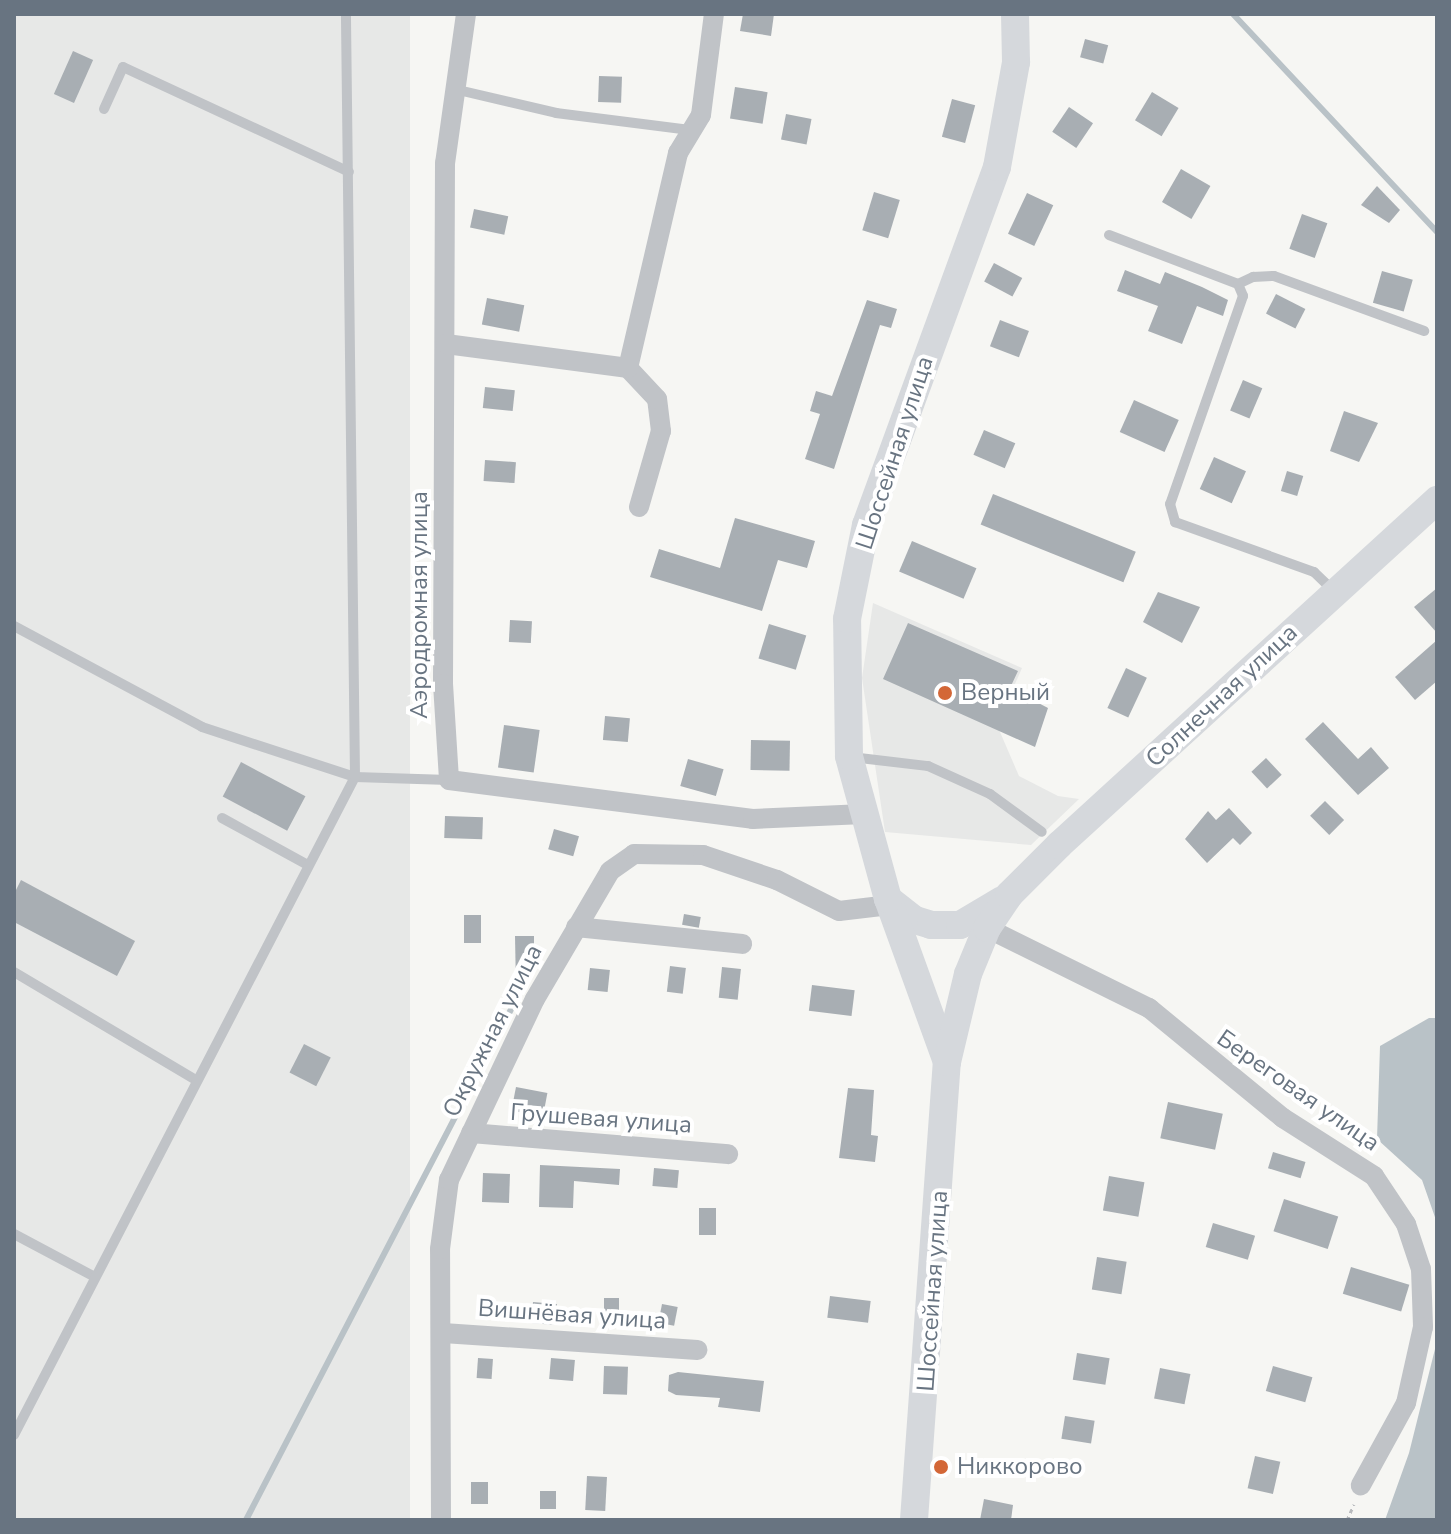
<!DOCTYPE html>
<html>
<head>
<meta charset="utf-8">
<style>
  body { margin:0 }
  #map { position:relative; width:1451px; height:1534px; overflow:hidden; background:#f6f6f3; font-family:"Nunito Sans",sans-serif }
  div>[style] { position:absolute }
  .built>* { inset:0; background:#e7e8e7; transform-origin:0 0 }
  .water>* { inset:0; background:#b9c2c7 }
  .stream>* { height:6px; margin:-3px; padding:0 3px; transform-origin:3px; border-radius:3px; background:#b9c2c7 }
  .building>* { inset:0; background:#a8aeb3; transform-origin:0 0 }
  .path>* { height:3px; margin-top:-1.5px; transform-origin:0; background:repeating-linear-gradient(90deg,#b8babd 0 4px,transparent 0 8px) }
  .service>* { height:10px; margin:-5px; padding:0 5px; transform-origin:5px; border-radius:5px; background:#c0c3c7 }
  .minor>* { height:20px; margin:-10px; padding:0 10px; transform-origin:10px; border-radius:10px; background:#c0c3c7 }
  .secondary>* { height:28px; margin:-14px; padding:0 14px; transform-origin:14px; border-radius:14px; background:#d5d8dc }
  .dots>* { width:22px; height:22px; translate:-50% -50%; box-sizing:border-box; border:4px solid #fff; border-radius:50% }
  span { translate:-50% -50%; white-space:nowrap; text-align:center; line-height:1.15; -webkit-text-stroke:8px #fff; paint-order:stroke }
  .street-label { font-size:24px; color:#687481 }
  .poi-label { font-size:24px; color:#687481 }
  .left { translate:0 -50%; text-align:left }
  .frame { position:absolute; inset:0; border:16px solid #687481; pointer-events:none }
</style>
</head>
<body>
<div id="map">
  <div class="built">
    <div style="left:14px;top:14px;width:396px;height:1506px"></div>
    <div style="clip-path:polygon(873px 603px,1022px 668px,997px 725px,1019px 776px,1058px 796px,1079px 799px,1031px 845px,885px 832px,862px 678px)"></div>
  </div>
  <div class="water">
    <div style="clip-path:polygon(1429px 1018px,1437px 1018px,1437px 1223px,1422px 1180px,1377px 1139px,1380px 1046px)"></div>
    <div style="clip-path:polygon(1437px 1341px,1437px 1520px,1385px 1520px,1409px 1453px)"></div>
  </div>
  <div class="stream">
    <div style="left:1233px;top:14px;width:299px;rotate:46.9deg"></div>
    <div style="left:246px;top:1520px;width:590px;rotate:-62.57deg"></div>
  </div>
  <div class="building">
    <div style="clip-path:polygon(743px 14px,774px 14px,771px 36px,740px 31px)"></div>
    <div style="left:1085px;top:39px;width:24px;height:19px;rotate:15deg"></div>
    <div style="left:73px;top:51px;width:22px;height:47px;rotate:24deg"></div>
    <div style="left:599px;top:76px;width:23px;height:26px;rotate:2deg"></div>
    <div style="left:735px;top:87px;width:33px;height:32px;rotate:9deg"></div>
    <div style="left:1152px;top:92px;width:31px;height:33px;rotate:31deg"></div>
    <div style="left:952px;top:99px;width:24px;height:39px;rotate:15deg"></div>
    <div style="left:1069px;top:107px;width:29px;height:30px;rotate:34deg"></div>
    <div style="left:786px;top:114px;width:26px;height:26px;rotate:11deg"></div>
    <div style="left:1181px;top:169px;width:34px;height:38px;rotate:30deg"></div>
    <div style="clip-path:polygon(1377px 186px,1400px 210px,1389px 223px,1361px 205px)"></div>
    <div style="left:874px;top:192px;width:27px;height:40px;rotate:17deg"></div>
    <div style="left:1027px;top:193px;width:29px;height:45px;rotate:25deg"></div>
    <div style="left:474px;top:209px;width:35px;height:19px;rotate:12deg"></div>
    <div style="left:1302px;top:214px;width:27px;height:37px;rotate:20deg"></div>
    <div style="left:994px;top:263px;width:32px;height:21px;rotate:28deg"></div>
    <div style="clip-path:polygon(1125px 270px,1160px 284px,1165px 272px,1202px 287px,1228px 300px,1223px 316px,1197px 306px,1182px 344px,1148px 331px,1158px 306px,1117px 291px)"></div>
    <div style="left:1382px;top:271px;width:32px;height:33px;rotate:16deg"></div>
    <div style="left:1276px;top:294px;width:33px;height:22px;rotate:27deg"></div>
    <div style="left:487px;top:298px;width:38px;height:27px;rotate:11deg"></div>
    <div style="clip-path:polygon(867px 300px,897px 309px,891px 328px,880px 325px,834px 469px,805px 459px,820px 414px,810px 411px,816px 391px,832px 396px)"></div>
    <div style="left:1000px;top:320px;width:31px;height:28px;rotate:21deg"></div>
    <div style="left:1243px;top:380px;width:21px;height:33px;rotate:23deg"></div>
    <div style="left:485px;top:387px;width:30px;height:21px;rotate:6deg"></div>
    <div style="left:1134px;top:400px;width:49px;height:35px;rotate:24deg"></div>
    <div style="clip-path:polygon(1344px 411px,1378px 423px,1359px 462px,1330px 451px)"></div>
    <div style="left:984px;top:430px;width:34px;height:27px;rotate:23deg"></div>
    <div style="left:1214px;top:457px;width:35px;height:35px;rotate:24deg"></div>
    <div style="left:485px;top:460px;width:31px;height:21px;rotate:4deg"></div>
    <div style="left:1287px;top:471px;width:17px;height:21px;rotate:17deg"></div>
    <div style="left:993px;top:494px;width:154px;height:33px;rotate:22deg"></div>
    <div style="clip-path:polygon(735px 518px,815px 541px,807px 568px,778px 560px,762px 611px,650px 577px,659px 549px,720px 568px)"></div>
    <div style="left:912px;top:541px;width:70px;height:33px;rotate:23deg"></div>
    <div style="clip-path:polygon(1437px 588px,1437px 633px,1414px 607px)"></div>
    <div style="clip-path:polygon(1158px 592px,1200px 607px,1182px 643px,1143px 622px)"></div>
    <div style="left:510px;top:620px;width:22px;height:22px;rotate:3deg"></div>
    <div style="clip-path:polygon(908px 623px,1018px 671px,1010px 688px,1048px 708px,1035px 747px,883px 679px)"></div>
    <div style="left:769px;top:624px;width:39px;height:36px;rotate:17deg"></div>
    <div style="clip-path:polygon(1437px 640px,1437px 681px,1415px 700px,1395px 677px)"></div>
    <div style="left:1126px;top:668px;width:23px;height:44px;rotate:25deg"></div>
    <div style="left:605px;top:716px;width:25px;height:24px;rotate:5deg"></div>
    <div style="clip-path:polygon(1323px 722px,1358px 759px,1371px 747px,1389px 768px,1358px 795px,1305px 739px)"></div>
    <div style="left:504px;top:725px;width:36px;height:43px;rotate:8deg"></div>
    <div style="left:751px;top:740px;width:39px;height:30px;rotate:1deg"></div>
    <div style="left:1266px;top:758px;width:23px;height:20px;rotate:47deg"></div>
    <div style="left:688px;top:759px;width:37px;height:28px;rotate:16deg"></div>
    <div style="left:241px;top:762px;width:73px;height:39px;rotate:28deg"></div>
    <div style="left:1325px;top:801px;width:27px;height:21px;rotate:45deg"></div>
    <div style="clip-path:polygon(1229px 808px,1252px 833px,1240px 845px,1233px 838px,1207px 863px,1185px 839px,1208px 811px,1216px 820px)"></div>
    <div style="left:445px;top:816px;width:38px;height:22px;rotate:2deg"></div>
    <div style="left:554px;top:829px;width:26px;height:21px;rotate:16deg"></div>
    <div style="clip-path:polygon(21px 880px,135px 941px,117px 976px,14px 922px,14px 894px)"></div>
    <div style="left:684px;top:914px;width:17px;height:11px;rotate:10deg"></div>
    <div style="left:464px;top:915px;width:17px;height:28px"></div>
    <div style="clip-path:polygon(515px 936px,534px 936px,534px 954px,516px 988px)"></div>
    <div style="left:670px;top:966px;width:16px;height:26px;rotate:7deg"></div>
    <div style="left:722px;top:967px;width:19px;height:31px;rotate:6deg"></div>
    <div style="left:590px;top:968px;width:20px;height:22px;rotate:6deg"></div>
    <div style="left:812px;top:985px;width:43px;height:26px;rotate:7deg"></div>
    <div style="left:304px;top:1044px;width:30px;height:32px;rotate:27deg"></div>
    <div style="left:516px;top:1087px;width:32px;height:24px;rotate:11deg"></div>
    <div style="clip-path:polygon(848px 1088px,874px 1090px,871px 1135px,878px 1136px,875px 1162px,839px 1158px)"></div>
    <div style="left:1168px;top:1102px;width:56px;height:37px;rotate:12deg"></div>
    <div style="left:1273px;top:1152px;width:34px;height:17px;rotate:17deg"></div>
    <div style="clip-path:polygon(540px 1165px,620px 1169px,619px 1185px,574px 1181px,573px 1208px,539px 1207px)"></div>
    <div style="left:654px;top:1168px;width:25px;height:18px;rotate:5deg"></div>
    <div style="left:483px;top:1173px;width:27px;height:29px;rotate:2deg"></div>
    <div style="left:1109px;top:1176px;width:36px;height:35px;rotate:10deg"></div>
    <div style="left:1284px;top:1199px;width:57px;height:34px;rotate:18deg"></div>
    <div style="left:699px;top:1208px;width:17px;height:27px"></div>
    <div style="left:1213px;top:1223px;width:44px;height:25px;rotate:17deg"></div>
    <div style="left:1097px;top:1257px;width:30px;height:33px;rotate:9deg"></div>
    <div style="left:1351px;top:1267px;width:61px;height:28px;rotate:17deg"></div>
    <div style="left:830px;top:1296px;width:41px;height:22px;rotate:7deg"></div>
    <div style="left:604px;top:1298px;width:15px;height:21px"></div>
    <div style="left:533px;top:1302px;width:24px;height:21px;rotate:5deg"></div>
    <div style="left:662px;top:1304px;width:16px;height:19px;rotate:11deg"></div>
    <div style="left:1077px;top:1353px;width:33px;height:27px;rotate:9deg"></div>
    <div style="left:478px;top:1358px;width:15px;height:20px;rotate:4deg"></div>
    <div style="left:551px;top:1358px;width:24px;height:21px;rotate:5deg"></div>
    <div style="left:604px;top:1366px;width:24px;height:28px;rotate:2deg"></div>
    <div style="left:1273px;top:1366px;width:41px;height:26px;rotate:16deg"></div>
    <div style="left:1160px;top:1368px;width:31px;height:31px;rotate:11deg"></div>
    <div style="clip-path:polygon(678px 1372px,764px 1381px,760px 1412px,718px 1407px,720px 1398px,676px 1395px,668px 1391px,669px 1375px)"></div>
    <div style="left:1065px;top:1416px;width:30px;height:23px;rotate:9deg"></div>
    <div style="left:1255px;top:1456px;width:26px;height:33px;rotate:13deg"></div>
    <div style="left:587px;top:1476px;width:20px;height:34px;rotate:3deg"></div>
    <div style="left:471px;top:1482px;width:17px;height:22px"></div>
    <div style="left:540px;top:1491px;width:16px;height:18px"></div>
    <div style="clip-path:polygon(984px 1499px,1013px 1505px,1011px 1520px,980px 1520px)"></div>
  </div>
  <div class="path">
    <div style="left:1347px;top:1520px;width:17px;rotate:-66deg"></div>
  </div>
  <div class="service">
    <div style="left:454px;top:89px;width:105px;rotate:13.2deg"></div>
    <div style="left:556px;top:113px;width:135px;rotate:7.2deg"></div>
    <div style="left:104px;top:109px;width:46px;rotate:-65.7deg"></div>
    <div style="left:123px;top:67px;width:249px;rotate:24.9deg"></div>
    <div style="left:1109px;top:235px;width:138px;rotate:20.8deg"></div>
    <div style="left:1238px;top:284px;width:13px;rotate:67deg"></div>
    <div style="left:1243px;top:296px;width:220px;rotate:109.3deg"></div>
    <div style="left:1170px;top:504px;width:19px;rotate:74deg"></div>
    <div style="left:1175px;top:522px;width:148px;rotate:19.8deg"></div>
    <div style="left:1314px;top:572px;width:28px;rotate:44deg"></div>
    <div style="left:1238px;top:284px;width:17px;rotate:-25deg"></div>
    <div style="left:1253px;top:277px;width:21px;rotate:-3deg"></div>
    <div style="left:1274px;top:276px;width:160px;rotate:20.1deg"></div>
    <div style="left:14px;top:626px;width:213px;rotate:28.2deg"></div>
    <div style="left:202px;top:727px;width:161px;rotate:18.1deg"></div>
    <div style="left:355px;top:777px;width:94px;rotate:1.8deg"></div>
    <div style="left:851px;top:757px;width:78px;rotate:6.7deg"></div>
    <div style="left:928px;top:766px;width:68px;rotate:24.3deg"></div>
    <div style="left:990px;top:794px;width:64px;rotate:36.2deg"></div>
    <div style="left:222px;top:818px;width:96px;rotate:28.7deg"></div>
    <div style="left:14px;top:972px;width:212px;rotate:30.7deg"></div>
    <div style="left:14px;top:1234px;width:92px;rotate:28deg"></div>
    <div style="left:14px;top:1435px;width:741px;rotate:-62.61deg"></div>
    <div style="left:355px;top:777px;width:763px;rotate:-90.68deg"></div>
  </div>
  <div class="minor">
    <div style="left:466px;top:14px;width:150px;rotate:98deg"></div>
    <div style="left:445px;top:163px;width:521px;rotate:90.22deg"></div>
    <div style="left:443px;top:684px;width:96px;rotate:86.4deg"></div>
    <div style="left:449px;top:780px;width:306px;rotate:7.3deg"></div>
    <div style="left:753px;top:819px;width:111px;rotate:-2.6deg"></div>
    <div style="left:446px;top:344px;width:184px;rotate:7.5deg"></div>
    <div style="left:639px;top:507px;width:79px;rotate:-73.9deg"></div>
    <div style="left:661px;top:431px;width:32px;rotate:-97deg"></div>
    <div style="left:657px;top:399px;width:42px;rotate:-133.1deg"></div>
    <div style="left:628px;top:368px;width:221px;rotate:-76.9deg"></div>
    <div style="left:678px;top:153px;width:44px;rotate:-58.8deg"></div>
    <div style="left:701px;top:115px;width:102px;rotate:-82.7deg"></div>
    <div style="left:576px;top:927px;width:167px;rotate:5.8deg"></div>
    <div style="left:987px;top:928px;width:181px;rotate:26.3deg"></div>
    <div style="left:1149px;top:1008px;width:173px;rotate:39.4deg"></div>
    <div style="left:1283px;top:1118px;width:108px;rotate:32.5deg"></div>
    <div style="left:1374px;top:1176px;width:58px;rotate:56.3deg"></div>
    <div style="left:1406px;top:1224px;width:47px;rotate:71.6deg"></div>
    <div style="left:1421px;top:1269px;width:58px;rotate:88deg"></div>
    <div style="left:1423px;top:1327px;width:78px;rotate:102.6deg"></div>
    <div style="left:1406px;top:1403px;width:94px;rotate:118.8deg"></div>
    <div style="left:471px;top:1133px;width:258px;rotate:4.7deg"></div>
    <div style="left:443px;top:1333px;width:255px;rotate:3.8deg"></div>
    <div style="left:441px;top:1520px;width:271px;rotate:-90.2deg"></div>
    <div style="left:440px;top:1249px;width:70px;rotate:-82.6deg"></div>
    <div style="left:449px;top:1180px;width:200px;rotate:-64.6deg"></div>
    <div style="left:535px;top:999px;width:148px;rotate:-59.6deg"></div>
    <div style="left:610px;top:871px;width:29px;rotate:-35deg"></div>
    <div style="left:634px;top:854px;width:69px;rotate:0.8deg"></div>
    <div style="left:703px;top:855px;width:78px;rotate:18.7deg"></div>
    <div style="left:777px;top:880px;width:69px;rotate:26.6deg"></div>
    <div style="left:839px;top:911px;width:51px;rotate:-6.7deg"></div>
  </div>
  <div class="secondary">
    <div style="left:888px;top:899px;width:34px;rotate:38deg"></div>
    <div style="left:915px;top:920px;width:17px;rotate:17deg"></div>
    <div style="left:931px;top:925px;width:29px"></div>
    <div style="left:960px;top:925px;width:49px;rotate:-30.8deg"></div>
    <div style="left:947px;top:1062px;width:173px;rotate:-109.9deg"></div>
    <div style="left:888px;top:899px;width:148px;rotate:-105.3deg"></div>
    <div style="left:849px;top:756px;width:137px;rotate:-90.8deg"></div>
    <div style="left:847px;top:619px;width:96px;rotate:-78.6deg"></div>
    <div style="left:866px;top:525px;width:381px;rotate:-69.9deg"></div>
    <div style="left:997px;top:167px;width:107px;rotate:-79.7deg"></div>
    <div style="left:1016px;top:62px;width:48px;rotate:-91.2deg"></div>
    <div style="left:914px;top:1520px;width:459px;rotate:-85.9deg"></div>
    <div style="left:947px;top:1062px;width:90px;rotate:-76.6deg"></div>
    <div style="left:968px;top:974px;width:50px;rotate:-67.6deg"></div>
    <div style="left:987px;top:928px;width:40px;rotate:-56deg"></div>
    <div style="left:1009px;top:895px;width:71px;rotate:-45deg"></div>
    <div style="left:1059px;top:845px;width:512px;rotate:-42.39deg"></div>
  </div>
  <div class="dots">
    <div style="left:945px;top:693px;background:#d36737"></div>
    <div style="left:941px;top:1467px;background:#d36737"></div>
  </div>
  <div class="street-label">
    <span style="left:895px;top:453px;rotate:-72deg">Шоссейная улица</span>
    <span style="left:420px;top:605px;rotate:-90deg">Аэродромная улица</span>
    <span style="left:1222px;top:696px;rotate:-43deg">Солнечная улица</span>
    <span style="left:493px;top:1031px;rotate:-63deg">Окружная улица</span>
    <span style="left:1298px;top:1091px;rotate:35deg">Береговая улица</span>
    <span style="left:601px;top:1119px;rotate:4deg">Грушевая улица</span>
    <span style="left:933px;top:1291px;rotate:-86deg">Шоссейная улица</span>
    <span style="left:572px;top:1315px;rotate:4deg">Вишнёвая улица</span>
  </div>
  <div class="poi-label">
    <span class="left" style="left:961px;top:693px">Верный</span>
    <span class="left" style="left:957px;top:1467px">Никкорово</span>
  </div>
  <div class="frame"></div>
</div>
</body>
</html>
